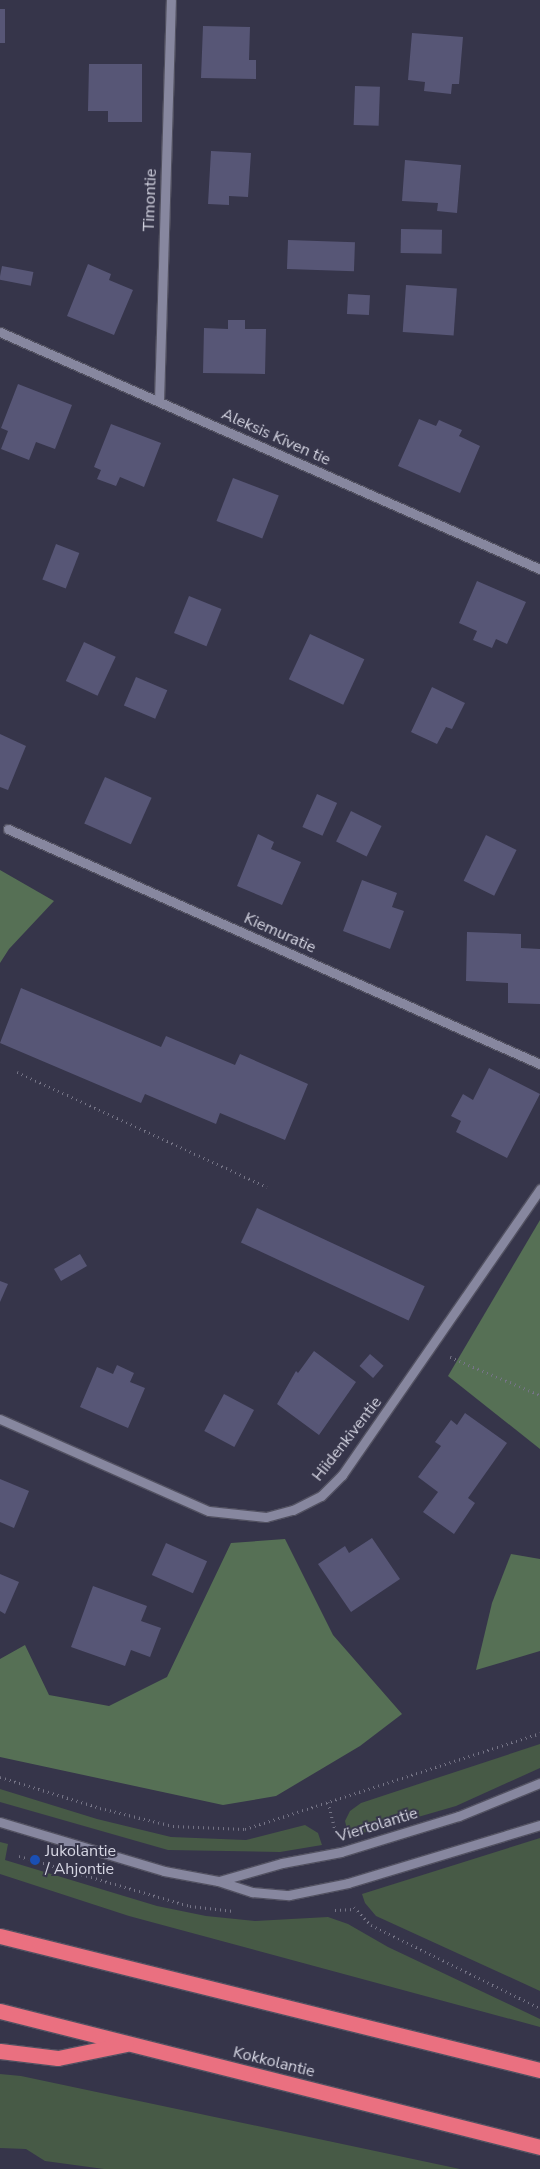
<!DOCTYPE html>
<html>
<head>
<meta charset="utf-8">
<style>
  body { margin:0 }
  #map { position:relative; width:540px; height:2169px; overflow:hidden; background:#36354a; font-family:"Nunito Sans",sans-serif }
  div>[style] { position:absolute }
  .green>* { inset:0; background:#475a46 }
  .forest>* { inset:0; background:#567055 }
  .building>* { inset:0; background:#575676; transform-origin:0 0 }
  .path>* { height:3px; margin-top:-1.5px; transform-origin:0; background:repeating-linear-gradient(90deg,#757486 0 1px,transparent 0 5px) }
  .roads { filter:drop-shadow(1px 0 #525161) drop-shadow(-1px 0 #525161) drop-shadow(0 1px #525161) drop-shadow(0 -1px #525161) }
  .minor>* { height:9px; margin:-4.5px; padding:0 4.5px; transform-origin:4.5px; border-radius:4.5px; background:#87879f }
  .highway>* { height:15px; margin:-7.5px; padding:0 7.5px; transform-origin:7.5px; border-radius:7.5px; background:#ea7080 }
  .dots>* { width:14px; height:14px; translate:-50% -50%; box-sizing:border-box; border:2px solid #36354a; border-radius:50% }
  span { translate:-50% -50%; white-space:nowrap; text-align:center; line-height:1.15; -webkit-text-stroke:4px #36354a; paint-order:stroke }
  .street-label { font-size:16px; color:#d6d6e3 }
  .poi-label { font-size:16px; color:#d6d6e3 }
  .left { translate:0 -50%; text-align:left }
</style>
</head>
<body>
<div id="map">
  <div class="green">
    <div style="clip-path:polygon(540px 1744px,540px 1768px,456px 1806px,349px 1837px,345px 1821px,350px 1811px,361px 1803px)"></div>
    <div style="clip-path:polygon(0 1789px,97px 1819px,171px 1837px,246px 1840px,305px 1825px,318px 1833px,322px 1845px,280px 1852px,168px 1850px,0 1802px)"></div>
    <div style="clip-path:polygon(540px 1838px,540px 1991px,376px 1916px,365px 1903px,362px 1894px)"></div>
    <div style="clip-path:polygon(0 1842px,8px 1844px,5px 1860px,157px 1906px,206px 1916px,255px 1921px,328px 1917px,348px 1924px,388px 1947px,540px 2019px,540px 2027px,129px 1916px,0 1874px)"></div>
    <div style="clip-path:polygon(0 2074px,21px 2076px,460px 2169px,104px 2169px,45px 2161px,26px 2149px,0 2148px)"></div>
  </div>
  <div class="forest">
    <div style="clip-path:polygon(0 870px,54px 901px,9px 949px,0 963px)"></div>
    <div style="clip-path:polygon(540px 1220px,540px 1449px,448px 1376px)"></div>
    <div style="clip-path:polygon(285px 1539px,333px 1635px,402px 1714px,360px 1746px,276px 1796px,223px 1805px,0 1757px,0 1659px,25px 1645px,49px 1695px,109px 1706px,167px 1677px,231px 1543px)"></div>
    <div style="clip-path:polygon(511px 1554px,540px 1559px,540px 1651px,476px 1670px,492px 1603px)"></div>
  </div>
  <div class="building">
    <div style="left:0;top:9px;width:5px;height:34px"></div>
    <div style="clip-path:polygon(203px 26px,250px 27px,249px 60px,256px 60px,256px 79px,201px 78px)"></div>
    <div style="clip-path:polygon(412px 33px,463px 37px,459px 84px,452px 84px,451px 94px,424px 91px,425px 82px,408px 80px)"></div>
    <div style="clip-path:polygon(89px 64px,142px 64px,142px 122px,108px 122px,108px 111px,88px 111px)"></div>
    <div style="left:355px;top:86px;width:25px;height:39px;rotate:2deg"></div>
    <div style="clip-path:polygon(211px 151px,251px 153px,248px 197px,229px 196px,229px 205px,208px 204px)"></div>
    <div style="clip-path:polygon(405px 160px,461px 165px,457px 213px,437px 211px,438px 203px,402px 201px)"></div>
    <div style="left:401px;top:229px;width:41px;height:24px;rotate:1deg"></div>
    <div style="left:288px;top:240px;width:67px;height:29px;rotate:2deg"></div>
    <div style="clip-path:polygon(88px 264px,111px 274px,109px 280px,133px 290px,114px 335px,67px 316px)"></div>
    <div style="left:2px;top:266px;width:32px;height:14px;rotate:11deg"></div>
    <div style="left:406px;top:285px;width:51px;height:47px;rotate:4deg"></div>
    <div style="left:348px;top:294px;width:22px;height:20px;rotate:3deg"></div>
    <div style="clip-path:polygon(228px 320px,245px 320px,245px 329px,266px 329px,265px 374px,203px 373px,204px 328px,228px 329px)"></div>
    <div style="clip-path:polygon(18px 384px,72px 405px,55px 449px,36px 442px,29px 460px,1px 449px,8px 431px,1px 428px)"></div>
    <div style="clip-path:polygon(419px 419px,436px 426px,439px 420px,462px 430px,459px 436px,480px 446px,460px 493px,398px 466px)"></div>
    <div style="clip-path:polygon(111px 424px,161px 443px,144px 487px,120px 477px,116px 486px,97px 479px,101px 470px,94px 467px)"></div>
    <div style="left:233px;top:478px;width:49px;height:46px;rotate:21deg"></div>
    <div style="left:56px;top:544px;width:25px;height:38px;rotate:21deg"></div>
    <div style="clip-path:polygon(477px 581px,526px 602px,507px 644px,496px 639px,492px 648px,473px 640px,477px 631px,459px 623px)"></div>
    <div style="left:189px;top:596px;width:35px;height:40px;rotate:22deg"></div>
    <div style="left:310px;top:634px;width:60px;height:50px;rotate:25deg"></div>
    <div style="left:84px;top:642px;width:35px;height:43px;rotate:25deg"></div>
    <div style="left:136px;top:677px;width:34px;height:31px;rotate:23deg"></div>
    <div style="clip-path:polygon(432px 687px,465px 703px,452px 729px,446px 727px,437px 744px,411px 732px)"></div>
    <div style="clip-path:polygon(0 734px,26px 746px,8px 790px,0 787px)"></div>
    <div style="left:105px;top:777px;width:51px;height:51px;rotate:24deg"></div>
    <div style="left:317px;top:794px;width:22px;height:36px;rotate:24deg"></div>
    <div style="left:351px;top:811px;width:34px;height:34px;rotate:26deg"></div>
    <div style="clip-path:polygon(258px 834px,274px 842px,271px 849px,301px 862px,282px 905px,237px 886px)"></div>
    <div style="left:486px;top:835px;width:34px;height:51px;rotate:26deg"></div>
    <div style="clip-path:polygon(362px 880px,397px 893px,392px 907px,404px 911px,390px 949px,343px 931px)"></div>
    <div style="clip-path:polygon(467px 932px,521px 934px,521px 948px,540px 949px,540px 1004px,508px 1003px,508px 983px,466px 981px)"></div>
    <div style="clip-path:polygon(21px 988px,161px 1047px,166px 1036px,235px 1065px,240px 1054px,308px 1084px,285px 1140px,220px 1113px,216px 1124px,145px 1094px,141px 1103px,0 1043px)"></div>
    <div style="clip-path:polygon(489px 1068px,540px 1094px,507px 1158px,456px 1132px,461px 1121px,451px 1116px,463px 1094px,473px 1100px)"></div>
    <div style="left:257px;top:1208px;width:185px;height:38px;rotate:25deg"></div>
    <div style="left:80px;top:1254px;width:14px;height:30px;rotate:60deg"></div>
    <div style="clip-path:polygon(0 1281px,8px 1284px,0 1302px)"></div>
    <div style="clip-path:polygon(314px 1351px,356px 1382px,319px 1435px,277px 1404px,296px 1371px,298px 1373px)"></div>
    <div style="left:370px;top:1354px;width:18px;height:16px;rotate:41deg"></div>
    <div style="clip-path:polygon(117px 1365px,134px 1373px,130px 1382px,145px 1388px,128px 1428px,80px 1407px,97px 1367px,113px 1374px)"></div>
    <div style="left:224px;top:1394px;width:34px;height:42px;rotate:28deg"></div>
    <div style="clip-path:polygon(465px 1413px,507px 1443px,468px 1498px,475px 1503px,454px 1534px,423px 1512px,438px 1492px,418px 1477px,441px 1446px,435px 1442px,451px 1420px,457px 1425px)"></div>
    <div style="clip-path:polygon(0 1479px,29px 1491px,14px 1528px,0 1522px)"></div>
    <div style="clip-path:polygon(372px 1538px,400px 1579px,351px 1612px,318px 1564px,345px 1546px,349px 1553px)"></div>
    <div style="left:166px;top:1543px;width:45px;height:35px;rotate:24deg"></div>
    <div style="clip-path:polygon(0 1574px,19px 1582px,5px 1614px,0 1611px)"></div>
    <div style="clip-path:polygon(93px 1586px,147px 1606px,141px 1621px,161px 1628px,150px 1657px,131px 1650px,125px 1666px,71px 1647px)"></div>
  </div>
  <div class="path">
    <div style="left:17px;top:1072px;width:275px;rotate:24.7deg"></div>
    <div style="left:450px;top:1357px;width:98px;rotate:22.9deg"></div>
    <div style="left:0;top:1777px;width:105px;rotate:17.2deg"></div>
    <div style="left:100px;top:1808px;width:75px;rotate:13.9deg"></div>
    <div style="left:173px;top:1826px;width:72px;rotate:2.4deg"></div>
    <div style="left:245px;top:1829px;width:310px;rotate:-18deg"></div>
    <div style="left:328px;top:1802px;width:30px;rotate:76deg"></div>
    <div style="left:19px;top:1856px;width:178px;rotate:16.3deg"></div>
    <div style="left:190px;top:1906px;width:44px;rotate:6.5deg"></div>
    <div style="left:354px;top:1907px;width:25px;rotate:47deg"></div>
    <div style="left:371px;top:1925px;width:188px;rotate:26.2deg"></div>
    <div style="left:335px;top:1910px;width:20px;rotate:-3deg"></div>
  </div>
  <div class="roads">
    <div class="minor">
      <div style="left:0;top:332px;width:590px;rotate:23.7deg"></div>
      <div style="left:159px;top:401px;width:401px;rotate:-88.3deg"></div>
      <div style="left:8px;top:829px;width:582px;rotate:23.83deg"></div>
      <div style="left:0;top:1419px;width:228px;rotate:23.8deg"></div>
      <div style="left:209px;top:1511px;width:57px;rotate:6deg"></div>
      <div style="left:266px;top:1517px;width:28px;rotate:-15deg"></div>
      <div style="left:293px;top:1510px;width:31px;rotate:-27deg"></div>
      <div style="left:321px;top:1496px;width:30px;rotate:-45deg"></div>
      <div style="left:342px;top:1475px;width:348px;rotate:-55.3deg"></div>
      <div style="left:0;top:1822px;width:171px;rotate:16.6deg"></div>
      <div style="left:164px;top:1871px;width:55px;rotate:10.5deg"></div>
      <div style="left:218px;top:1881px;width:36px;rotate:18deg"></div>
      <div style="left:252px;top:1892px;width:37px;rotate:5deg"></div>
      <div style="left:289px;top:1895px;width:60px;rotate:-11.5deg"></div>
      <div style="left:348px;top:1883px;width:201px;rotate:-16.8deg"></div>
      <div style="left:219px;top:1881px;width:66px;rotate:-15.9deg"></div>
      <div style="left:282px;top:1863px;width:60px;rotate:-10.6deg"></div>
      <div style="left:341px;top:1852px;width:123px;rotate:-17deg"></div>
      <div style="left:459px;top:1816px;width:87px;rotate:-22.2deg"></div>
    </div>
    <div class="highway">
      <div style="left:0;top:1936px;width:556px;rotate:13.94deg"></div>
      <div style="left:0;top:2011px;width:557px;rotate:14.14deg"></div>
      <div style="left:0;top:2051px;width:58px;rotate:6.9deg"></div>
      <div style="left:58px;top:2058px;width:69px;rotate:-11.6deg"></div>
    </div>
  </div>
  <div class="dots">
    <div style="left:35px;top:1860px;background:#1a4fb4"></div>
  </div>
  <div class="street-label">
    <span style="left:150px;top:200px;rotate:-88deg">Timontie</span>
    <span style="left:276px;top:437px;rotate:24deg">Aleksis Kiven tie</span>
    <span style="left:280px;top:933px;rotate:24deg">Kiemuratie</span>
    <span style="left:347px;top:1439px;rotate:-52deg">Hiidenkiventie</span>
    <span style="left:377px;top:1825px;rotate:-17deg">Viertolantie</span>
    <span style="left:274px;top:2062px;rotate:14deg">Kokkolantie</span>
  </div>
  <div class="poi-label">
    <span class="left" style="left:45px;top:1860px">Jukolantie<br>/ Ahjontie</span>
  </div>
</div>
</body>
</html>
